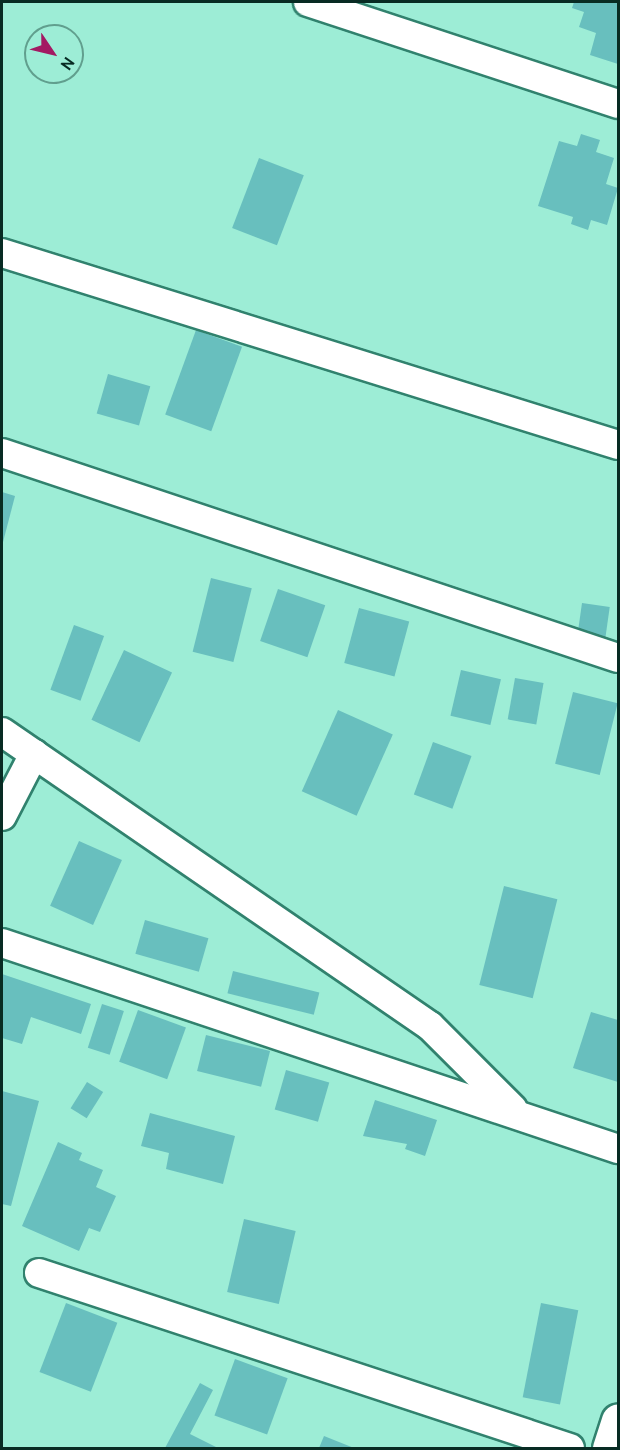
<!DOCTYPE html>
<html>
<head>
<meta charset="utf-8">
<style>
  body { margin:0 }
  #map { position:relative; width:620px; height:1450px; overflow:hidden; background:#9dedd6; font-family:Cabin,sans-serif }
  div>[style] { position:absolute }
  .building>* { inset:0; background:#68bfbe; transform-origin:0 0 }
  .roads { filter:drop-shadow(2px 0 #31826e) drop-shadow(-2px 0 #31826e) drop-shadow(0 2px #31826e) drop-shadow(0 -2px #31826e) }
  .street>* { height:28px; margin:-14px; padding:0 14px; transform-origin:14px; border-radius:14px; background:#fff }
  .secondary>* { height:33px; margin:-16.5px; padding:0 16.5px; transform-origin:16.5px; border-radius:16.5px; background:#fff }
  span { translate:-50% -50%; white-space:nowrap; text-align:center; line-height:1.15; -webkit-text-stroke:4.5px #9dedd6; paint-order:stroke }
  .frame { position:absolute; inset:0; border:3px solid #082b23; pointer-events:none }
  .north { position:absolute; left:24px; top:24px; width:60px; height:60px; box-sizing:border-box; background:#9dedd6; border:2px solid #619f8e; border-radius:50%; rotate:125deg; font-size:16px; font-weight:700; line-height:24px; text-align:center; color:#082b23 }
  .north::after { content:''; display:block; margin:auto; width:21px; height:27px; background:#a31a63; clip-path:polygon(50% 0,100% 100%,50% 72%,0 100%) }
</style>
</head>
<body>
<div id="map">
  <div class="building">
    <div style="clip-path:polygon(574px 2px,618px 2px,618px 64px,590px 55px,596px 33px,579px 27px,584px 12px,572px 8px)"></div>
    <div style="clip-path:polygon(581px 134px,600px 140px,596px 152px,614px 158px,606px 184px,618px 188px,607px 225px,591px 220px,588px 230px,571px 224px,573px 217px,538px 206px,559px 141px,577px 146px)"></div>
    <div style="left:259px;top:158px;width:48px;height:75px;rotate:21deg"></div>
    <div style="left:196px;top:330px;width:49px;height:90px;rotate:20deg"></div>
    <div style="left:108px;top:374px;width:44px;height:41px;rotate:16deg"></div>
    <div style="clip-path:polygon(2px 492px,15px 496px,2px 546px)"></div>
    <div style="left:211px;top:578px;width:42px;height:76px;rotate:14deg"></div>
    <div style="left:278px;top:589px;width:50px;height:55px;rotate:19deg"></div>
    <div style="left:582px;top:603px;width:28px;height:32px;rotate:8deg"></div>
    <div style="left:359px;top:608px;width:52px;height:57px;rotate:15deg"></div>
    <div style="left:74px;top:625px;width:32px;height:69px;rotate:20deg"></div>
    <div style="left:124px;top:650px;width:53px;height:77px;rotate:25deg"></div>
    <div style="left:461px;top:670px;width:41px;height:47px;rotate:13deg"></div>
    <div style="left:515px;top:678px;width:29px;height:42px;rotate:10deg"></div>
    <div style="left:573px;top:692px;width:46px;height:74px;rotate:14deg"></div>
    <div style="left:338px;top:710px;width:60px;height:89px;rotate:24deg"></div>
    <div style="left:433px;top:742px;width:41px;height:56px;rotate:20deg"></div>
    <div style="left:79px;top:841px;width:47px;height:71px;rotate:24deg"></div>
    <div style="left:504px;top:886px;width:55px;height:102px;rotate:14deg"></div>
    <div style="left:145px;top:920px;width:66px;height:35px;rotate:16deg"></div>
    <div style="left:233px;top:971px;width:89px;height:23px;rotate:14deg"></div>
    <div style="clip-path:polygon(2px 974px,91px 1004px,81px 1034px,31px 1017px,22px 1044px,2px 1038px)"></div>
    <div style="left:102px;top:1004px;width:23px;height:46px;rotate:18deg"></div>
    <div style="left:138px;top:1010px;width:51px;height:55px;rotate:20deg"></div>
    <div style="clip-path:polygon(591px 1012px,618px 1020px,618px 1082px,573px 1068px)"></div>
    <div style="left:206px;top:1035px;width:66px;height:37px;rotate:14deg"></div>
    <div style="left:286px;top:1070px;width:45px;height:41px;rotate:16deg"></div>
    <div style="left:87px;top:1082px;width:19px;height:31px;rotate:32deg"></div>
    <div style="clip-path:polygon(2px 1091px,39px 1101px,11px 1206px,2px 1204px)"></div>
    <div style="clip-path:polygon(375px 1100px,437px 1120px,425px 1156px,405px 1149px,407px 1144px,363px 1136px)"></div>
    <div style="clip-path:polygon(150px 1113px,235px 1136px,223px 1184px,166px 1169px,169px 1153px,141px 1146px)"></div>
    <div style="clip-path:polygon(58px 1142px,82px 1153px,79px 1160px,103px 1170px,96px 1187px,116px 1196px,100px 1232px,89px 1228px,79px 1251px,22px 1226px)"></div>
    <div style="left:244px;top:1219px;width:53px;height:75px;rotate:13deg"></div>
    <div style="left:66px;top:1303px;width:55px;height:74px;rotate:21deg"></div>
    <div style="left:541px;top:1303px;width:38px;height:96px;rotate:11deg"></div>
    <div style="left:235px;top:1359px;width:56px;height:60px;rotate:20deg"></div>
    <div style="clip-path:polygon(200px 1383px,213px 1390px,190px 1434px,218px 1448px,165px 1448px)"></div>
    <div style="clip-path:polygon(324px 1436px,354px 1448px,319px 1448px)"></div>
  </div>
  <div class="roads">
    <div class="street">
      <div style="left:308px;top:2px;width:326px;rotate:18.2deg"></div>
      <div style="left:2px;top:253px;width:645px;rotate:17.31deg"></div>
      <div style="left:2px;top:453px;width:649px;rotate:18.41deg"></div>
      <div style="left:2px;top:732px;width:519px;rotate:34.49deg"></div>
      <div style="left:430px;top:1026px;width:117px;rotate:45deg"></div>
      <div style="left:2px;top:816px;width:70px;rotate:-62.7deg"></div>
      <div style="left:2px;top:943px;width:650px;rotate:18.49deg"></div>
      <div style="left:39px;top:1273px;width:559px;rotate:18.24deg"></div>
    </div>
    <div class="secondary">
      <div style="left:609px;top:1448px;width:29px;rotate:-72deg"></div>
    </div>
  </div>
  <div class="frame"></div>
  <div class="north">N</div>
</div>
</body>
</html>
